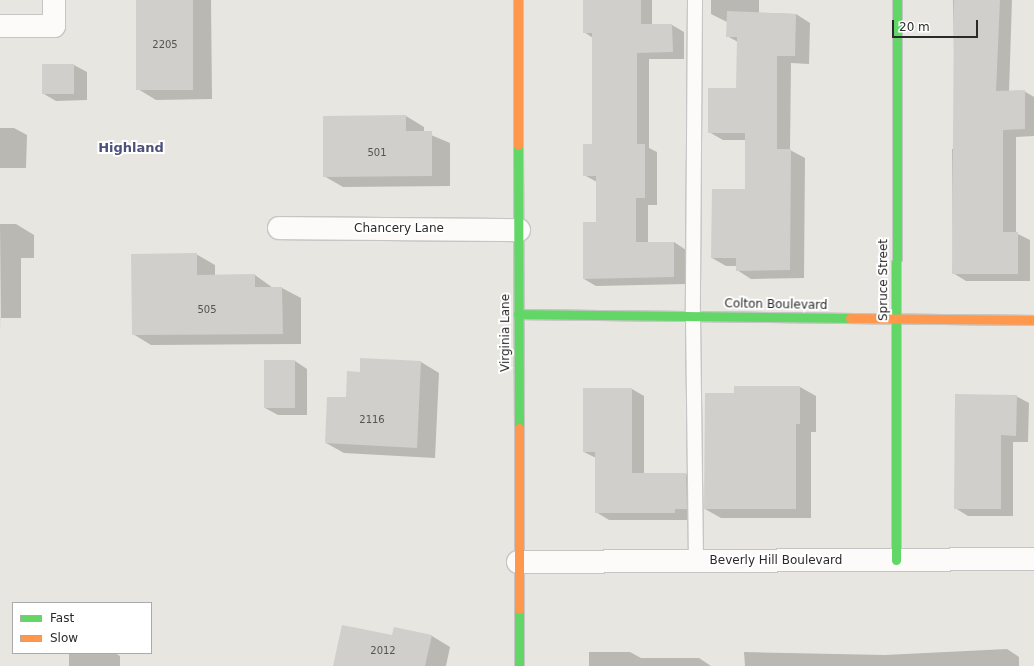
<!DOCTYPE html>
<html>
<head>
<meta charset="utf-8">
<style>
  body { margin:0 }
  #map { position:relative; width:1034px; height:666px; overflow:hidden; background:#e8e6e0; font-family:"DejaVu Sans",sans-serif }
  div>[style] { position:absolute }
  .shadow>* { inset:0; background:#0003 }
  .building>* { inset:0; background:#d1cfcb; transform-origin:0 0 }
  .roads { filter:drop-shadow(1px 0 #c6c5c5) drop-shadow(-1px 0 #c6c5c5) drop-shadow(0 1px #c6c5c5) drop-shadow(0 -1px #c6c5c5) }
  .lane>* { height:14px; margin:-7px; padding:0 7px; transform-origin:7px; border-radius:7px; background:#fcfbfa }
  .street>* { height:22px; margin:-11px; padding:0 11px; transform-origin:11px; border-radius:11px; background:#fcfbfa }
  .fast>* { height:9px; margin:-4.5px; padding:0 4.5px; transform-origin:4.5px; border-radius:4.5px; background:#63d668 }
  .slow>* { height:9px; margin:-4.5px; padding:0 4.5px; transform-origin:4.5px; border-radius:4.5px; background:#ff974d }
  span { translate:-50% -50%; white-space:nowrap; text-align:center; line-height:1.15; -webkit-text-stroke:4px #fff; paint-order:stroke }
  .number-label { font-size:10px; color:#545453 }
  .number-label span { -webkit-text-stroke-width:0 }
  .street-label { font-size:12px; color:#2a2a2a }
  .neighbourhood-label { font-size:13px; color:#4c507a; font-weight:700 }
  .legend { position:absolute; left:12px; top:602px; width:140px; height:52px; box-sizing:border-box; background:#fff; border:1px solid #aaa; margin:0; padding:5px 7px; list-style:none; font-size:12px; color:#2a2a2a }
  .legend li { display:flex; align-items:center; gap:8px; height:20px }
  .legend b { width:20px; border:1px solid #aaa }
  .scale { position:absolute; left:892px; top:20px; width:86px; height:18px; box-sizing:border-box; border:2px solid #2a2a2a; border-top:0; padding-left:5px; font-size:12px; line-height:14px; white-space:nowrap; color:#2a2a2a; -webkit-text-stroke:3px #fff; paint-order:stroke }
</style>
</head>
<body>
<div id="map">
  <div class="shadow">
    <div style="clip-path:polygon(137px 0,211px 0,212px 99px,156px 100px,138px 89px)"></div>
    <div style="clip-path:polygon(584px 0,652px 0,652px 25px,672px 25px,684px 32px,684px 59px,649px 59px,649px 148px,657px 152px,657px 205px,648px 205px,648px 242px,674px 242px,686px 250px,686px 284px,596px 286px,584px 279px,597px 223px,597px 182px,584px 175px,593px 145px,593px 38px,584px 32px)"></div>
    <div style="clip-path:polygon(711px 0,759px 0,759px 13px,796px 14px,810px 23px,809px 64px,791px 63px,790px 150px,805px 158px,804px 278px,751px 279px,737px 270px,737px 266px,726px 266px,712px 258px,746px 190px,746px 140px,723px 140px,709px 132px,737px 89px,738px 42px,727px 36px,727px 22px,711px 14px)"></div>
    <div style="clip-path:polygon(953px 0,1012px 0,1009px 92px,1024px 91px,1034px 97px,1034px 136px,1016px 137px,1016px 233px,1030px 240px,1030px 281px,966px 281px,953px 273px,952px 149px,956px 149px)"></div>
    <div style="clip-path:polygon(74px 65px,87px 72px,87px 100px,56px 101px,44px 94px)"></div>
    <div style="clip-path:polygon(406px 116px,424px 127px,424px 132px,450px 143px,450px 186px,343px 187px,324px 176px)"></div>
    <div style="clip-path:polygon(0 128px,14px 128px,27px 135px,26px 168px,0 168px)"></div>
    <div style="clip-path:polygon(0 224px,16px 224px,34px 235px,34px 258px,21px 258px,21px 318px,1px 318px,1px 336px)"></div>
    <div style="clip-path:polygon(196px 254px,215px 265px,215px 276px,255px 275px,273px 288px,282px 288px,301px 298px,301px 344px,151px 345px,133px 334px)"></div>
    <div style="clip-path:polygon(295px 361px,307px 369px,307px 415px,278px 415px,265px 408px)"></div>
    <div style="clip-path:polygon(421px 362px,439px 373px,435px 458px,344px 453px,326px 443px,360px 373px)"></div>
    <div style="clip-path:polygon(800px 387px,816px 396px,816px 432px,811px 432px,811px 518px,721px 518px,705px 509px)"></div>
    <div style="clip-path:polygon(632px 389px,644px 396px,644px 474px,686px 474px,699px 481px,699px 516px,687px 516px,687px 520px,609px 520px,596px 512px,596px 458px,584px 452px)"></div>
    <div style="clip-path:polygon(1016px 396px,1029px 403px,1028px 442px,1013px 442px,1013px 516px,968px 516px,955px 508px)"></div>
    <div style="clip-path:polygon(394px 628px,432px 636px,450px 647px,446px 666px,334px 666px,393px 636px)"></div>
    <div style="clip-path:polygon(1007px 649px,1019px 657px,1019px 666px,745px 666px,744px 652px,885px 655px)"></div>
    <div style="clip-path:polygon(589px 652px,630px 652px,641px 658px,699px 658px,711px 666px,589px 666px)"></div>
    <div style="clip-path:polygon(69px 653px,115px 653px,120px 656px,120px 666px,69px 666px)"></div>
  </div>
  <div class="building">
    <div style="left:136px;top:0;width:57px;height:90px"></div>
    <div style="clip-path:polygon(583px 0,641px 0,641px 24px,672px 24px,673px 52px,637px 53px,637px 144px,645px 144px,645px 198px,636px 198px,636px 242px,674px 242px,674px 277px,583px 279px,583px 222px,596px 222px,596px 176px,583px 176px,583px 144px,592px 144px,592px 33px,583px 33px)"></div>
    <div style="clip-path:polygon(954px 0,1000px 0,996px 91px,1025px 90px,1025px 129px,1003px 130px,1003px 232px,1018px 232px,1018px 274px,952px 274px)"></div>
    <div style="clip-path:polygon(727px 11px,796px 14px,795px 56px,777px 56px,777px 149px,791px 149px,790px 270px,736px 271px,736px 258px,711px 258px,712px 189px,745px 189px,745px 133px,708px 133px,708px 88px,736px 88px,737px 37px,726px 37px)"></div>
    <div style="left:42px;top:64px;width:32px;height:30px"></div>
    <div style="clip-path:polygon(406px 115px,406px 131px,432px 131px,432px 176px,323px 177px,323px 116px)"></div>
    <div style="clip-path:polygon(197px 253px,197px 275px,255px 274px,255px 287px,282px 287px,283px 334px,132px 335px,131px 254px)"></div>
    <div style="clip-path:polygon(360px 358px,421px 361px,417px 448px,325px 443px,327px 397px,346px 397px,347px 371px,360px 372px)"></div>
    <div style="left:264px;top:360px;width:31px;height:48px"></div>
    <div style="clip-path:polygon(734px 386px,800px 386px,800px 424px,796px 424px,796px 509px,704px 509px,705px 393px,734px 393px)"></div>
    <div style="clip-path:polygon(583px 388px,632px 388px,632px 473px,686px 473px,687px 509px,675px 509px,675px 513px,595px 513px,595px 452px,583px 452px)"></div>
    <div style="clip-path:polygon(955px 394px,1017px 395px,1016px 436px,1001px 435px,1001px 509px,954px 509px)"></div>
    <div style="clip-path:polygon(342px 625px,392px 635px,394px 627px,432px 635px,425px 666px,333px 666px)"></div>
  </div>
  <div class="roads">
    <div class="lane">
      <div style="left:695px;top:0;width:316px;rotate:90.4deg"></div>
      <div style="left:693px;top:316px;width:245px;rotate:89.3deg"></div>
    </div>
    <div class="street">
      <div style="left:0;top:26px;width:54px"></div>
      <div style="left:54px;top:26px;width:26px;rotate:-90deg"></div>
      <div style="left:279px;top:228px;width:240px;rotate:0.5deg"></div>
      <div style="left:518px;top:562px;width:516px;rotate:-0.33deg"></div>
    </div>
    <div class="fast">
      <div style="left:518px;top:145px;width:283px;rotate:89.8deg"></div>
      <div style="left:518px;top:314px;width:332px;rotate:0.7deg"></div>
      <div style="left:896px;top:560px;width:560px;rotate:-89.9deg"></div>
      <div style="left:519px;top:609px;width:57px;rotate:90deg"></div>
    </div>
    <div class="slow">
      <div style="left:518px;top:0;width:145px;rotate:90deg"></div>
      <div style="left:850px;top:318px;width:184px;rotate:0.6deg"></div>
      <div style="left:519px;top:428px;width:181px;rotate:90deg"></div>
    </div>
  </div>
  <div class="number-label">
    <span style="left:165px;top:45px">2205</span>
    <span style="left:377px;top:153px">501</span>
    <span style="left:207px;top:310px">505</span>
    <span style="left:372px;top:420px">2116</span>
    <span style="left:383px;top:651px">2012</span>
  </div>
  <div class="street-label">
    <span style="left:399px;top:229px">Chancery Lane</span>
    <span style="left:884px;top:280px;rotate:-90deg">Spruce Street</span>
    <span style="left:776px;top:305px;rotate:1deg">Colton Boulevard</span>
    <span style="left:506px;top:333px;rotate:-90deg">Virginia Lane</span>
    <span style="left:776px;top:561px">Beverly Hill Boulevard</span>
  </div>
  <div class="neighbourhood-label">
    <span style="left:131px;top:148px">Highland</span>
  </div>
  <ul class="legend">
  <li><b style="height:5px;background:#63d668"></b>Fast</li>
  <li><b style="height:5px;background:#ff974d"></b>Slow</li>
  </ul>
  <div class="scale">20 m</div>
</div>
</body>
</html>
